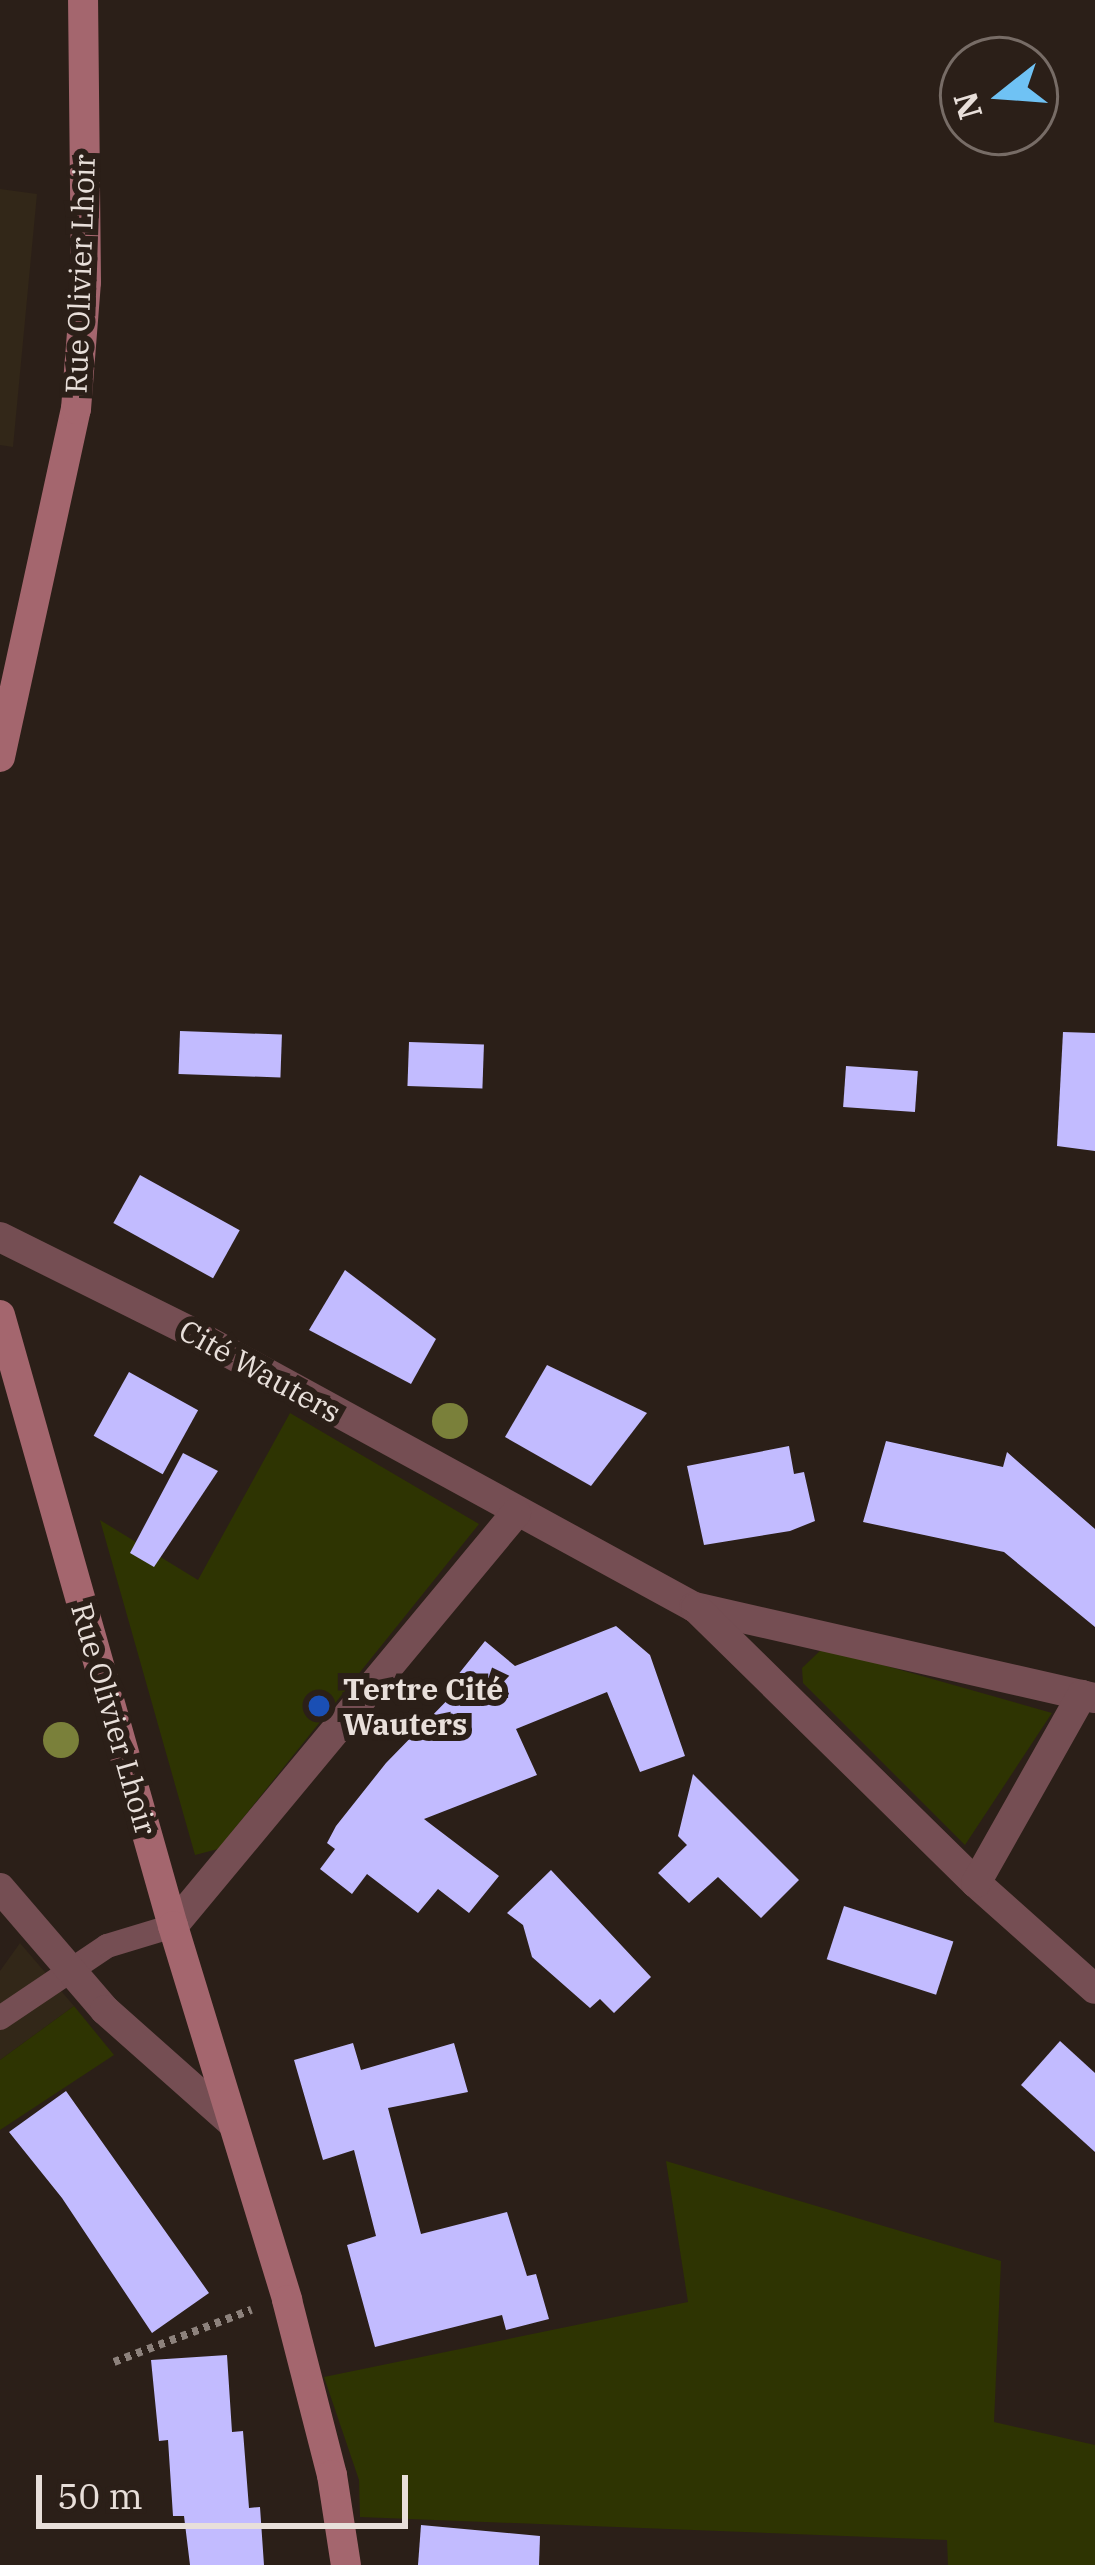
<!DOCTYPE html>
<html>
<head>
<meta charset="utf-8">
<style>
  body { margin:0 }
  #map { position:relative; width:1095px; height:2565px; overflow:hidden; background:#2b1f18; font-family:"IBM Plex Serif",serif }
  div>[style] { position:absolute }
  .industrial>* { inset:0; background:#322718 }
  .green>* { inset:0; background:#2e3402 }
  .building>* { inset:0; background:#c2bbff; transform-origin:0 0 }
  .path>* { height:8px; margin-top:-4px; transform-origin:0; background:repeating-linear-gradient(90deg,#8d827c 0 6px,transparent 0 12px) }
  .lane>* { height:24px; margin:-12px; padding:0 12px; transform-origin:12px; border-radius:12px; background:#754e53 }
  .street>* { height:30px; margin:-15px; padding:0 15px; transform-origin:15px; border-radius:15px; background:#754e53 }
  .secondary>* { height:30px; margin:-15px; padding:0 15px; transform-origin:15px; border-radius:15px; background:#a4666e }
  .trees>* { width:36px; height:36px; margin:-18px; border-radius:50%; background:#7a803a }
  .dots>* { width:33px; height:33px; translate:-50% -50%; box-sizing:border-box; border:6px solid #2b1f18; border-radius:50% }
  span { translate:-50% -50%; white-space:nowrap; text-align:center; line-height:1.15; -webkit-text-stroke:12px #2b1f18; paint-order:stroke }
  .street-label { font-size:30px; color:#e8dfda }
  .poi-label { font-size:30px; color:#e8dfda; font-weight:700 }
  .left { translate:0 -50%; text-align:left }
  .north { position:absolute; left:939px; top:36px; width:120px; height:120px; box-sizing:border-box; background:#2b1f18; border:3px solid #776c66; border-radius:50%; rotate:253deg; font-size:33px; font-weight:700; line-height:48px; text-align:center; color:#e8dfda }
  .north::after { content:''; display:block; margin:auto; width:42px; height:54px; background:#6fc2f4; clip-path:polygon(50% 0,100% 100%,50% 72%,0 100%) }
  .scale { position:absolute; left:36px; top:2475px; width:372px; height:54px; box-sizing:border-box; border:6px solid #e8dfda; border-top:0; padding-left:15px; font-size:36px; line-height:42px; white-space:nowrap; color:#e8dfda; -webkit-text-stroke:9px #2b1f18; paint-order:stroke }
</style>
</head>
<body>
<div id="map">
  <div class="industrial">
    <div style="clip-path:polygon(0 189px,37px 194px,13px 447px,0 445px)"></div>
    <div style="clip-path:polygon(20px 1943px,74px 2006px,0 2060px,0 1971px)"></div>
  </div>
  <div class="green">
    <div style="clip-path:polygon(290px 1413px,479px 1524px,218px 1849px,195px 1855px,100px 1520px,198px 1580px)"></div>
    <div style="clip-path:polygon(823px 1648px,1052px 1713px,965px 1845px,803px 1683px,802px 1668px)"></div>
    <div style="clip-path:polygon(74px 2006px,114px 2055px,0 2130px,0 2060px)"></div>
    <div style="clip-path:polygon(666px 2161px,1001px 2261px,994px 2422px,1095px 2445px,1095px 2565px,948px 2565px,947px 2540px,360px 2517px,359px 2480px,324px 2377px,688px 2302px)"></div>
  </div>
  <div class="building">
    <div style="left:180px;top:1031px;width:102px;height:43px;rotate:2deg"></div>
    <div style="clip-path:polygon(1063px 1032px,1095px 1033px,1095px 1151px,1057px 1146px)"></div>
    <div style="left:409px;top:1042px;width:75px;height:44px;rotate:2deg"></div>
    <div style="left:846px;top:1066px;width:72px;height:41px;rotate:4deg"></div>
    <div style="left:140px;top:1175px;width:114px;height:55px;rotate:29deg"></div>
    <div style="clip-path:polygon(345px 1270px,436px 1339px,411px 1384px,309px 1330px)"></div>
    <div style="clip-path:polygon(547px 1365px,647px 1413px,591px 1486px,505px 1437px)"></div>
    <div style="left:129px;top:1372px;width:79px;height:73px;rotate:29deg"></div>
    <div style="clip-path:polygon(886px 1441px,1003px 1467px,1007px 1452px,1095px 1529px,1095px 1627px,1004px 1552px,863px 1522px)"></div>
    <div style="clip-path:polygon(789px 1446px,794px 1474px,804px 1472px,815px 1521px,790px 1531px,704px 1545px,687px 1466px)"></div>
    <div style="clip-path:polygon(183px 1453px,218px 1471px,154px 1567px,130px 1553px)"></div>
    <div style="clip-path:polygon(616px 1626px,650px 1655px,685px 1756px,640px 1772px,607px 1692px,516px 1729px,537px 1775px,424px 1819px,499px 1876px,469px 1913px,438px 1889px,418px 1913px,367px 1874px,352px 1894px,320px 1869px,335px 1849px,327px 1843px,336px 1826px,386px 1763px,463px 1684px,457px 1676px,485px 1641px,515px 1666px)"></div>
    <div style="clip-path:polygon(693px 1774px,799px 1880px,761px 1918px,718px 1877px,689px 1903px,658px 1873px,687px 1845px,678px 1836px)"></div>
    <div style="clip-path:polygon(551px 1870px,651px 1977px,614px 2013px,600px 1999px,590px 2008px,532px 1957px,523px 1925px,507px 1913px)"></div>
    <div style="left:844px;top:1906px;width:115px;height:56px;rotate:18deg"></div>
    <div style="clip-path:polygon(1060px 2041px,1095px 2073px,1095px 2152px,1021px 2085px)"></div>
    <div style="clip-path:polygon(353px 2043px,361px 2070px,454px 2043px,468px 2092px,388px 2108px,421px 2234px,507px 2212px,527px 2276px,536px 2274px,549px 2319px,506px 2330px,502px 2315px,375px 2347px,347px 2245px,376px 2236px,354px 2150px,323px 2160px,294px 2060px)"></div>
    <div style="clip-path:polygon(66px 2091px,209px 2293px,152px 2333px,62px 2198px,9px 2132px)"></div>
    <div style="clip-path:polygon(227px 2355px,232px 2432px,243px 2431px,249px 2508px,260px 2507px,264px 2565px,190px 2565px,184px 2516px,173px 2516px,168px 2440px,159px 2441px,151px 2360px)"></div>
    <div style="clip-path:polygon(421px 2525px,540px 2536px,539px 2565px,418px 2565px)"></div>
  </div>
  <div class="path">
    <div style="left:114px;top:2362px;width:147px;rotate:-20.8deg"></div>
  </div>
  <div class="lane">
    <div style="left:0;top:2018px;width:129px;rotate:-33.9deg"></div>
    <div style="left:107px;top:1946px;width:69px;rotate:-16.9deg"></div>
  </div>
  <div class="street">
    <div style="left:0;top:1237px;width:213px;rotate:26.4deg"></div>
    <div style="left:191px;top:1332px;width:573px;rotate:28.67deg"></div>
    <div style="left:694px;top:1607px;width:411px;rotate:12.8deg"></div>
    <div style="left:696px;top:1608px;width:392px;rotate:44.5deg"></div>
    <div style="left:976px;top:1883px;width:159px;rotate:41.7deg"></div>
    <div style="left:976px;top:1883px;width:216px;rotate:-60.6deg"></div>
    <div style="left:0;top:1888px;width:161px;rotate:49.3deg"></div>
    <div style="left:105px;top:2010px;width:167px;rotate:41.6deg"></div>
    <div style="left:173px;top:1926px;width:537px;rotate:-50.29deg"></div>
  </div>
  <div class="secondary">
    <div style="left:0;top:757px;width:356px;rotate:-77.7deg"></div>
    <div style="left:76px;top:409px;width:127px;rotate:-85.5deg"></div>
    <div style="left:86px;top:282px;width:282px;rotate:-90.6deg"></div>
    <div style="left:0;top:1315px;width:635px;rotate:74.19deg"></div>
    <div style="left:173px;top:1926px;width:391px;rotate:73deg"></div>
    <div style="left:287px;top:2300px;width:181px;rotate:75.6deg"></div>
    <div style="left:332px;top:2475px;width:91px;rotate:81.2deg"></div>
  </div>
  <div class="trees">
    <div style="left:450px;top:1421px"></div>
    <div style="left:61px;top:1740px"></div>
  </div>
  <div class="dots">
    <div style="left:319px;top:1706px;background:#1a4fb4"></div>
  </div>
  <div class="street-label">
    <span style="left:80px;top:274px;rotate:-88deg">Rue Olivier Lhoir</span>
    <span style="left:260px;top:1371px;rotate:29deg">Cité Wauters</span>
    <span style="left:114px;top:1719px;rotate:74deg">Rue Olivier Lhoir</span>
  </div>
  <div class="poi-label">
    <span class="left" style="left:343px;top:1706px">Tertre Cité<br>Wauters</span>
  </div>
  <div class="north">N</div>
  <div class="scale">50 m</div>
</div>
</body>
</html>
